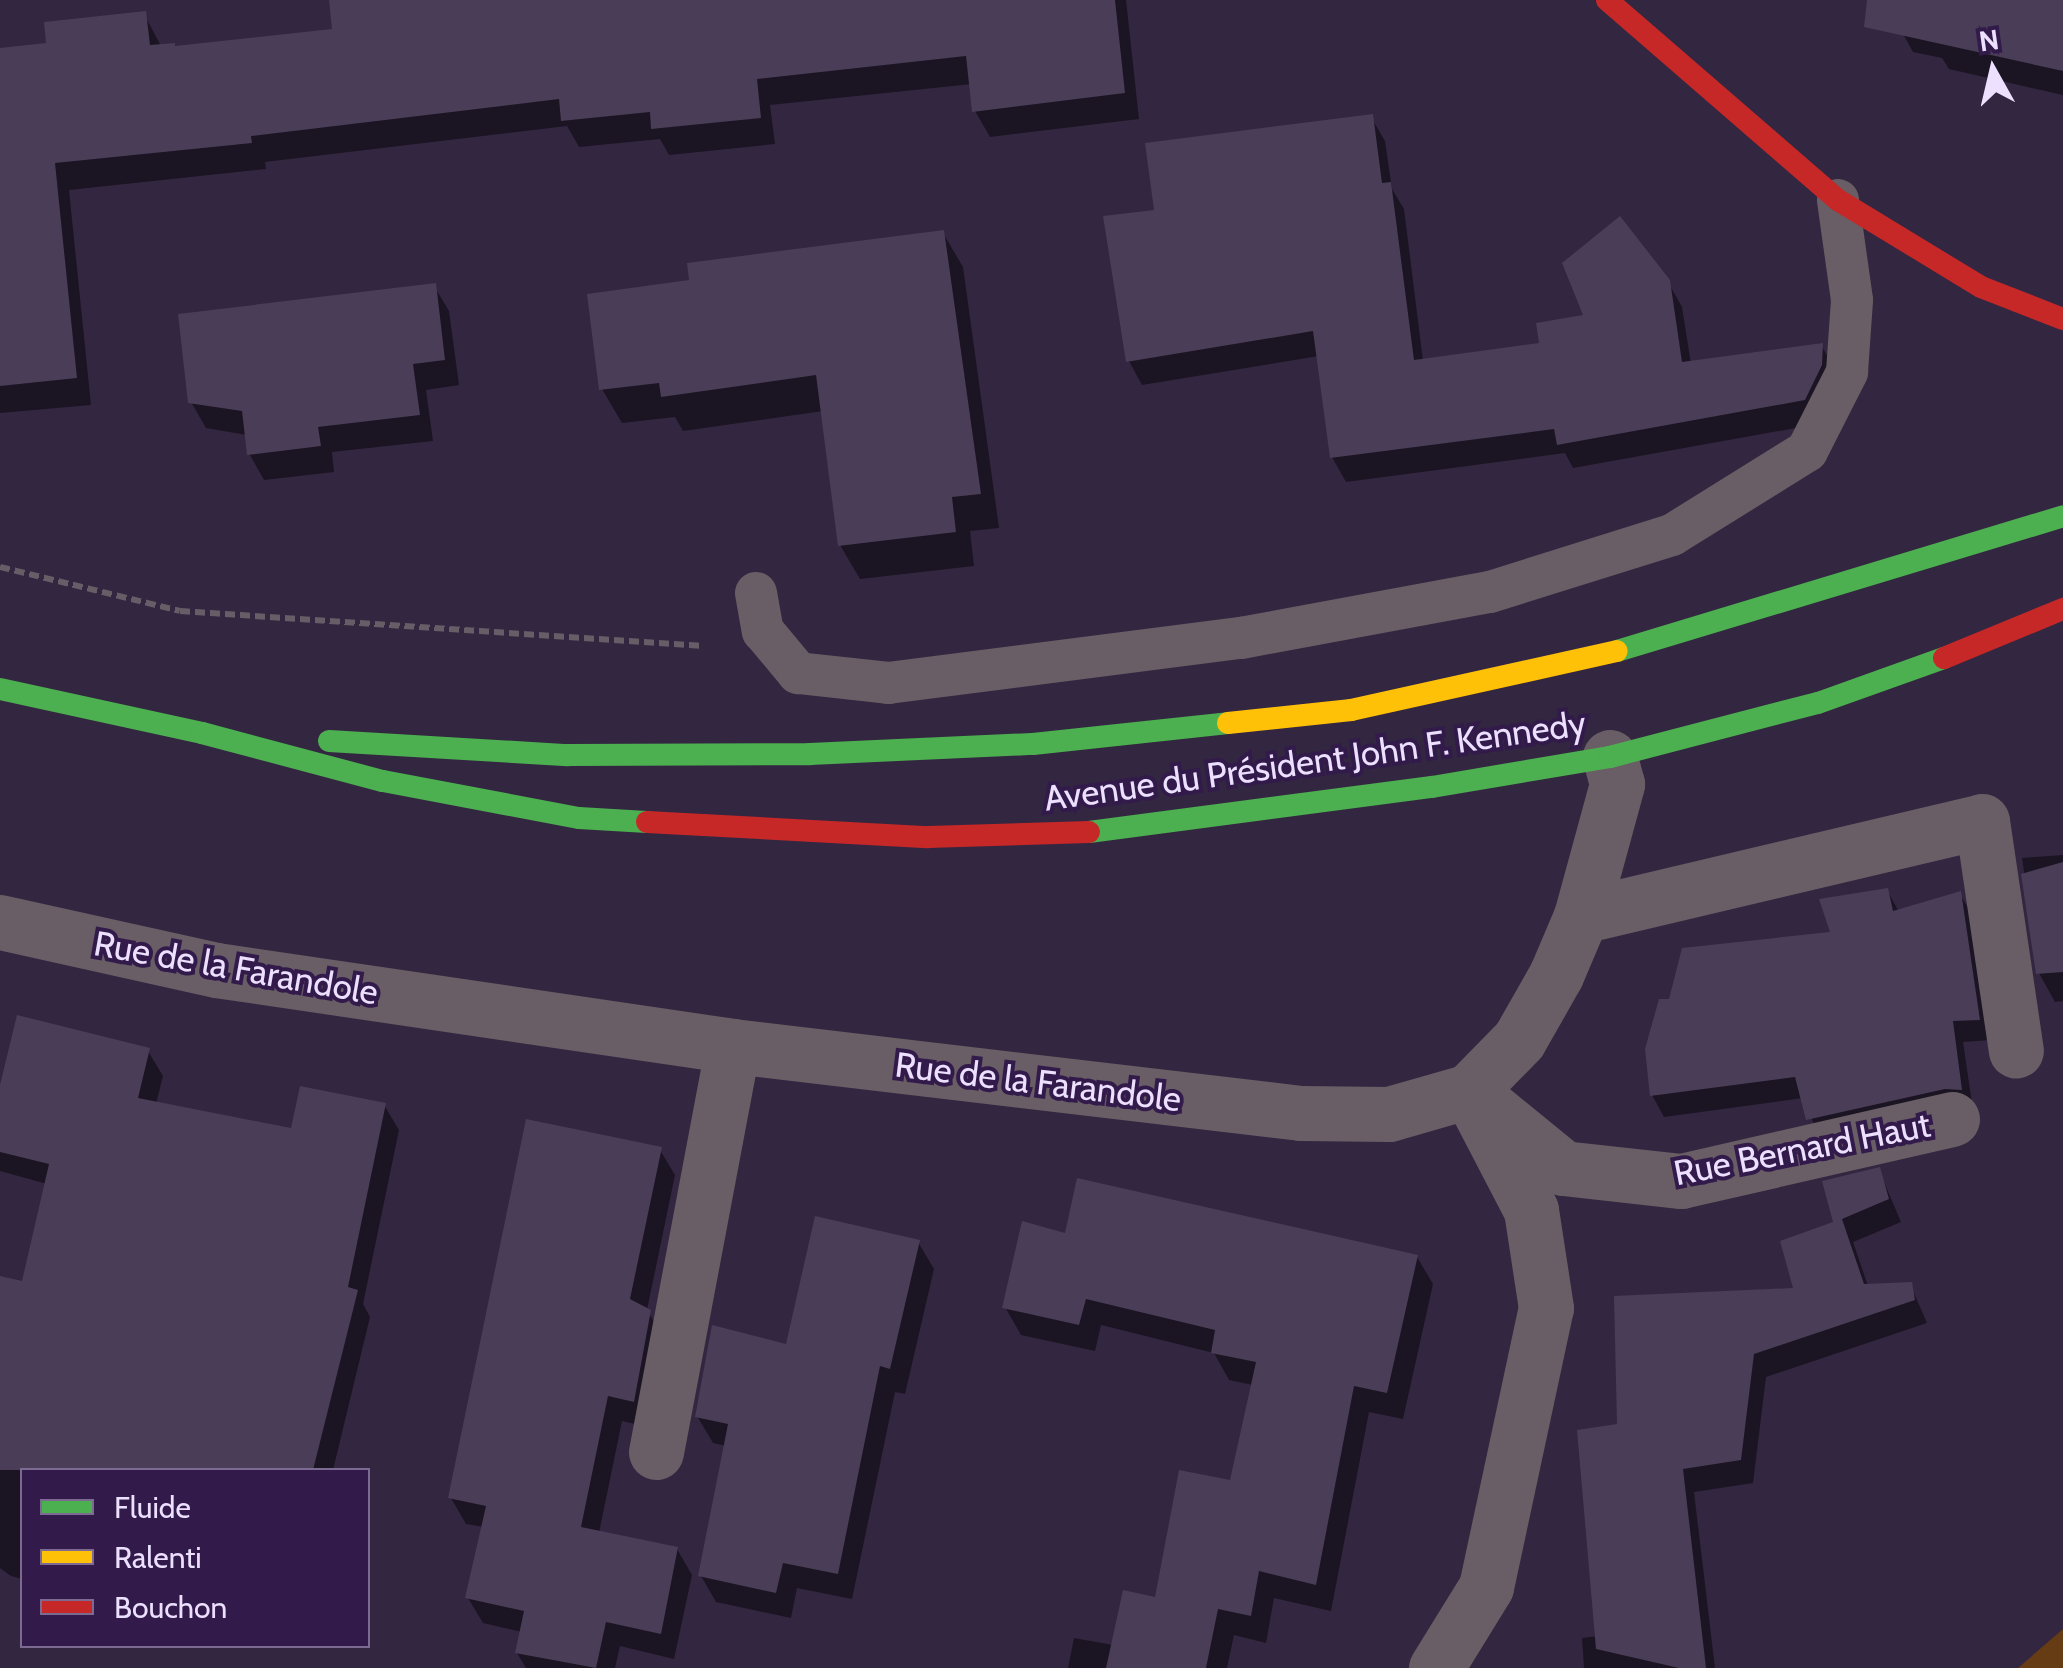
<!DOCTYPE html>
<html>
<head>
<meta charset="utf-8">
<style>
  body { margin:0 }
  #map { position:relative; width:2063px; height:1668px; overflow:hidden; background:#332640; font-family:Cabin,sans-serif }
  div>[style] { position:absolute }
  .green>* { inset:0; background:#653c13 }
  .shadow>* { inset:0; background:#0007 }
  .building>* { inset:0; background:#4a3d57 }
  .path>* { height:6px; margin-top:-3px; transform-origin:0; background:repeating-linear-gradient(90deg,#675d67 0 10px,transparent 0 15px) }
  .lane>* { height:42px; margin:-21px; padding:0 21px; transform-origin:21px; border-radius:21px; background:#695e65 }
  .street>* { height:55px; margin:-27.5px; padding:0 27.5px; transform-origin:27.5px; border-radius:27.5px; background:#695e65 }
  .fast>* { height:22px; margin:-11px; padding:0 11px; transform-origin:11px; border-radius:11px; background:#4caf50 }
  .slow>* { height:22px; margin:-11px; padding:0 11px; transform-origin:11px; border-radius:11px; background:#ffc107 }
  .jam>* { height:22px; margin:-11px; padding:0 11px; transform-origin:11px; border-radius:11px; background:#c62828 }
  span { translate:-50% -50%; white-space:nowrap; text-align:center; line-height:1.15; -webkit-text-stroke:8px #321b4b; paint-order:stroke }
  .street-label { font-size:35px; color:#ece0fe }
  .legend { position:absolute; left:20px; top:1468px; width:350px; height:180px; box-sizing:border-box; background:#321b4b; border:2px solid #7c6a93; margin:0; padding:12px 18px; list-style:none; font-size:30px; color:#ece0fe }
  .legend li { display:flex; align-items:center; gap:20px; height:50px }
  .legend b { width:50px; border:2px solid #7c6a93 }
  .north { position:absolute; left:1943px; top:20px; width:100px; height:100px; -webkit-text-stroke:8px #321b4b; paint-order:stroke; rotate:352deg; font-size:28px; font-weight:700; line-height:40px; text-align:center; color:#ece0fe }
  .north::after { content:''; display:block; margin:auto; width:35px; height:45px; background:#ece0fe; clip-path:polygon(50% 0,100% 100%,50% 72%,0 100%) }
</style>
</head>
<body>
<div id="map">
  <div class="green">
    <div style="clip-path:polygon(2063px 1629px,2063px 1668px,2018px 1668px)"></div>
  </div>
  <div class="shadow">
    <div style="clip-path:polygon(331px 0,1126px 0,1139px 119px,990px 137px,975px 111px,972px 84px,770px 105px,775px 144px,669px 155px,660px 139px,579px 147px,567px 126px,265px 162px,266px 169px,69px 190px,91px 405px,0 413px,0 50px,49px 46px,144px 14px,161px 46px,175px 49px,335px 31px)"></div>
    <div style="clip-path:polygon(1902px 0,2063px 0,2063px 95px,1949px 69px,1942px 58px,1913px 52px,1897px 23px)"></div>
    <div style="clip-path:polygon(1371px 117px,1385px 141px,1392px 189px,1404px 209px,1423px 361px,1542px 345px,1586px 317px,1668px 282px,1682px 307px,1691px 364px,1821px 345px,1835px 369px,1818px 424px,1573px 468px,1565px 453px,1346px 482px,1332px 457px,1319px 356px,1142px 385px,1129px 361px,1157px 212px)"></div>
    <div style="clip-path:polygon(943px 233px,963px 267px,999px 528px,970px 531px,974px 566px,860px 579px,840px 545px,823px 411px,683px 431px,675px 417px,622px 423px,602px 389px,692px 283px)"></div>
    <div style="clip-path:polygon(434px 286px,449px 311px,459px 385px,426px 390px,433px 441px,332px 452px,334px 472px,264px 480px,250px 455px,247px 435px,206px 428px,191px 402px)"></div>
    <div style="clip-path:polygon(2063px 855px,2063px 1001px,2055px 1002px,2039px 973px,2022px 858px)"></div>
    <div style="clip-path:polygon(1887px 890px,1899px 912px,1960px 894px,1972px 915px,1990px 1040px,1963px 1042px,1973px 1110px,1821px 1141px,1803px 1098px,1664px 1117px,1652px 1095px,1671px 1002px,1834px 934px)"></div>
    <div style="clip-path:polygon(148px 1051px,163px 1076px,156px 1104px,293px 1131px,384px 1105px,399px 1130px,363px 1304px,370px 1317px,333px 1470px,22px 1470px,22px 1579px,11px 1576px,0 1568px,0 1279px,24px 1284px,47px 1184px,0 1171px,0 1095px)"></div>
    <div style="clip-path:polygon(660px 1150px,675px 1175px,647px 1310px,664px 1338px,648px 1427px,622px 1421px,599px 1533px,677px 1549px,692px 1575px,674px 1659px,620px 1646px,615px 1668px,526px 1668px,517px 1653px,522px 1632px,483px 1623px,468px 1598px,484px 1527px,466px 1524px,451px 1498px)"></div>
    <div style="clip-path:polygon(1879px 1170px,1901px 1222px,1853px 1242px,1868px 1286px,1910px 1284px,1927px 1323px,1766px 1377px,1753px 1483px,1694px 1492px,1715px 1668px,1584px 1668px,1582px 1638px,1598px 1636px,1619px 1426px,1796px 1290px,1836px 1224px)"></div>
    <div style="clip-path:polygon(1066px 1236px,1417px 1257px,1433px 1284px,1403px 1419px,1369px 1412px,1331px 1611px,1274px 1598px,1266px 1643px,1234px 1635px,1227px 1668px,1068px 1668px,1074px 1638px,1113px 1645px,1157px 1600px,1232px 1483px,1253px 1385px,1229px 1380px,1214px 1353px,1101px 1325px,1095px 1351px,1021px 1335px,1005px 1307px)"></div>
    <div style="clip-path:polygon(918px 1242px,934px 1269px,905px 1394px,895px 1392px,852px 1599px,797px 1588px,791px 1618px,716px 1602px,701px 1576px,726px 1446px,713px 1443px,697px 1416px)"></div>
  </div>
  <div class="building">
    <div style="clip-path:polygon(329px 0,1115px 0,1125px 93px,972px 112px,966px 56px,757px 79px,761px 118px,651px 129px,650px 112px,561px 121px,559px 99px,251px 136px,252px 143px,55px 163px,77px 378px,0 386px,0 48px,46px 43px,44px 22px,146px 11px,150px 45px,175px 43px,175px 46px,332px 29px)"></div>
    <div style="clip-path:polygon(1867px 0,2063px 0,2063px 71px,1864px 27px)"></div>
    <div style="clip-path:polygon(1373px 114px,1382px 183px,1391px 182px,1414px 360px,1539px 343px,1536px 323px,1583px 315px,1562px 263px,1620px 216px,1670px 280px,1682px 362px,1823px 343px,1822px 365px,1805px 400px,1557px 445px,1554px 429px,1330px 458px,1313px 331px,1126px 362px,1103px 216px,1154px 210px,1145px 143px)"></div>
    <div style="clip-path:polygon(944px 230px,981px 494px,952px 497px,956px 532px,838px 546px,816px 375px,661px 397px,659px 383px,599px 390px,587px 294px,689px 280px,687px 263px)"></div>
    <div style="clip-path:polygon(436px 283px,445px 360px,413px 364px,420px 415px,318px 427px,321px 446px,247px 455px,242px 411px,188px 403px,178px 314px)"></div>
    <div style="clip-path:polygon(2063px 862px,2063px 972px,2036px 974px,2021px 874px)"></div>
    <div style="clip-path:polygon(1888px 888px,1893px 911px,1961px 891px,1980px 1020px,1953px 1021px,1962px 1090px,1945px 1089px,1806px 1120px,1795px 1077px,1650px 1096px,1645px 1049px,1659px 999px,1669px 999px,1682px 948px,1830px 932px,1819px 899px)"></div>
    <div style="clip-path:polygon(17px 1015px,150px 1048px,138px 1098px,291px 1128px,300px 1086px,386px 1103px,348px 1287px,358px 1290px,313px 1470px,0 1470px,0 1276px,22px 1281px,49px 1164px,0 1152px,0 1085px)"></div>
    <div style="clip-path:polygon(526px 1119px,662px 1147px,630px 1299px,651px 1310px,634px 1402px,608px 1396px,581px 1527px,678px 1547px,661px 1634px,606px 1622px,596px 1668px,515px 1653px,524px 1611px,465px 1598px,486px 1506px,448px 1498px)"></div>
    <div style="clip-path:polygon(1880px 1167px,1889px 1199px,1842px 1219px,1864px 1284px,1912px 1282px,1915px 1300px,1754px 1354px,1741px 1460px,1683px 1469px,1706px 1668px,1679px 1668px,1596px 1649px,1577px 1430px,1617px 1424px,1614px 1296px,1793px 1288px,1780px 1241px,1833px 1222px,1822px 1181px)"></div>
    <div style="clip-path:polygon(1077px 1178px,1418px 1255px,1387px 1393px,1354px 1386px,1316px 1585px,1259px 1571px,1251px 1616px,1218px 1609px,1206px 1668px,1106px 1668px,1123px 1590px,1155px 1597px,1179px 1470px,1230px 1480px,1256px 1362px,1211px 1353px,1215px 1330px,1086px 1299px,1079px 1325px,1002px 1308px,1022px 1221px,1065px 1233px)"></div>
    <div style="clip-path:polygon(815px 1216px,920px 1240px,890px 1369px,880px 1366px,838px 1574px,783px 1563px,776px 1593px,698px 1576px,728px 1424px,695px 1417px,712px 1325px,786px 1344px)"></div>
  </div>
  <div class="path">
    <div style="left:0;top:567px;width:185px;rotate:13.7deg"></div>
    <div style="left:180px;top:611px;width:525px;rotate:3.82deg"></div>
  </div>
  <div class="lane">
    <div style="left:756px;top:593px;width:39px;rotate:80deg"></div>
    <div style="left:763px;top:631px;width:55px;rotate:50.2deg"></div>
    <div style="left:798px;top:673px;width:91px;rotate:6.3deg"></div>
    <div style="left:888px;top:683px;width:356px;rotate:-7.3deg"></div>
    <div style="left:1241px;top:638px;width:253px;rotate:-10.5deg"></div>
    <div style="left:1490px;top:592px;width:191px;rotate:-17.4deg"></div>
    <div style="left:1672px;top:535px;width:159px;rotate:-31.9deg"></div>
    <div style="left:1807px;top:451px;width:89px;rotate:-63.1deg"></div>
    <div style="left:1847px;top:372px;width:72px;rotate:-86deg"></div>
    <div style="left:1852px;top:300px;width:101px;rotate:-98deg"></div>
  </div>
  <div class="street">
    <div style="left:1581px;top:916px;width:412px;rotate:-13.3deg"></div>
    <div style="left:1982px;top:821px;width:232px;rotate:81.6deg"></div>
    <div style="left:0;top:922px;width:221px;rotate:12.5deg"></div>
    <div style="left:216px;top:970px;width:523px;rotate:8.36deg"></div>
    <div style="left:733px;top:1046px;width:572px;rotate:6.73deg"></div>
    <div style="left:1301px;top:1113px;width:88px;rotate:0.7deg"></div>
    <div style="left:1389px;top:1114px;width:83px;rotate:-16deg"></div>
    <div style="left:1469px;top:1091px;width:71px;rotate:-45.6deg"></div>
    <div style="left:1519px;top:1040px;width:75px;rotate:-60.4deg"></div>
    <div style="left:1556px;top:975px;width:64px;rotate:-67deg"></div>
    <div style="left:1581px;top:916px;width:137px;rotate:-74.7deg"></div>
    <div style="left:1617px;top:784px;width:28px;rotate:-105deg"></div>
    <div style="left:1491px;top:1109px;width:93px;rotate:39.3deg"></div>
    <div style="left:1563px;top:1168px;width:119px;rotate:6.3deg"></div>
    <div style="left:1681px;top:1181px;width:278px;rotate:-12.9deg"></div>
    <div style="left:656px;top:1452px;width:413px;rotate:-79.3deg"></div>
    <div style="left:1436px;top:1668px;width:95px;rotate:-58.3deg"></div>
    <div style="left:1486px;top:1587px;width:285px;rotate:-77.9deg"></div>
    <div style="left:1546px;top:1308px;width:99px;rotate:-98.7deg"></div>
    <div style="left:1531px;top:1210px;width:134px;rotate:-117.5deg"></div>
  </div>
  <div class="fast">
    <div style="left:1617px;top:651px;width:466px;rotate:-16.8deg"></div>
    <div style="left:0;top:689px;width:207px;rotate:12.3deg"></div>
    <div style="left:202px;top:733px;width:187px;rotate:14.9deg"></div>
    <div style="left:383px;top:781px;width:199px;rotate:10.7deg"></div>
    <div style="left:579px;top:818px;width:68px;rotate:3.4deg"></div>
    <div style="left:329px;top:741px;width:239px;rotate:3.4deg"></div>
    <div style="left:568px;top:755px;width:242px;rotate:-0.2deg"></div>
    <div style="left:810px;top:754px;width:223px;rotate:-2.6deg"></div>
    <div style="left:1033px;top:744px;width:196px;rotate:-6.1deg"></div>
    <div style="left:1089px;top:832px;width:346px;rotate:-7.5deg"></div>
    <div style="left:1432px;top:787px;width:181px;rotate:-9.6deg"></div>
    <div style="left:1610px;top:757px;width:215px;rotate:-14.6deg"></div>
    <div style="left:1818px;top:703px;width:134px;rotate:-19.7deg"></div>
  </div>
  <div class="slow">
    <div style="left:1228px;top:723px;width:124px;rotate:-6deg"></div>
    <div style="left:1351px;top:710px;width:272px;rotate:-12.5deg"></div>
  </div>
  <div class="jam">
    <div style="left:1607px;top:0;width:306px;rotate:40.9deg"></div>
    <div style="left:1838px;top:200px;width:167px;rotate:31.3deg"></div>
    <div style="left:1981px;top:287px;width:88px;rotate:21.3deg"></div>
    <div style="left:1944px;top:658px;width:129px;rotate:-22.4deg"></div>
    <div style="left:647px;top:822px;width:281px;rotate:3.1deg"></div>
    <div style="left:928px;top:837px;width:161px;rotate:-1.8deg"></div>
  </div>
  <div class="street-label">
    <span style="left:1315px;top:761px;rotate:-8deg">Avenue du Président John F. Kennedy</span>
    <span style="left:236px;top:968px;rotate:10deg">Rue de la Farandole</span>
    <span style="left:1038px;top:1082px;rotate:7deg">Rue de la Farandole</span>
    <span style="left:1802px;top:1149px;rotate:-11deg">Rue Bernard Haut</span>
  </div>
  <ul class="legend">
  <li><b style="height:12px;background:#4caf50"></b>Fluide</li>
  <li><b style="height:12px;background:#ffc107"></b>Ralenti</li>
  <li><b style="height:12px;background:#c62828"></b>Bouchon</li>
  </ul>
  <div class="north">N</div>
</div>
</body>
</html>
